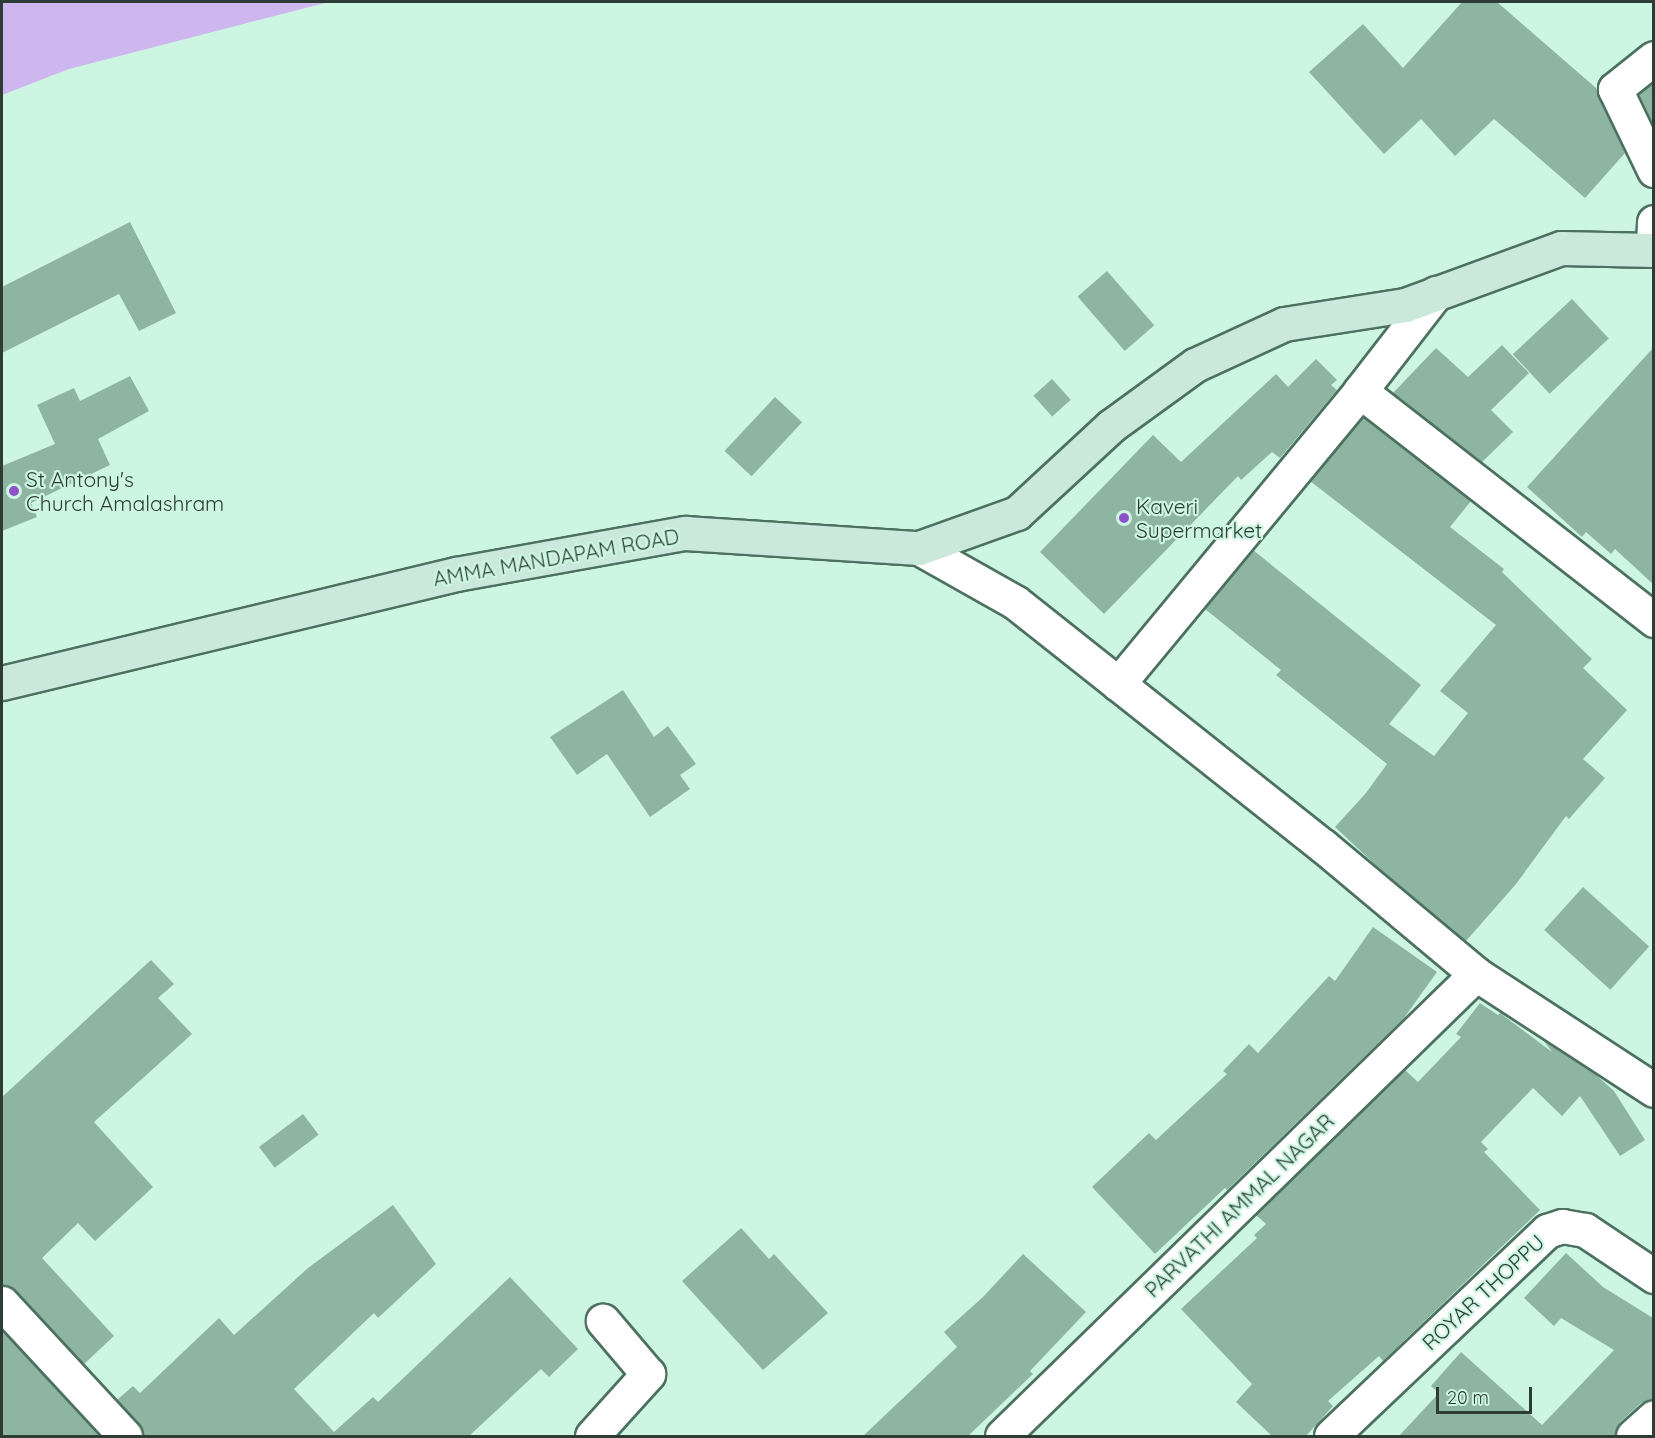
<!DOCTYPE html>
<html>
<head>
<meta charset="utf-8">
<style>
  body { margin:0 }
  #map { position:relative; width:1655px; height:1438px; overflow:hidden; background:#cdf6e2; font-family:Quicksand,sans-serif }
  div>[style] { position:absolute }
  .water>* { inset:0; background:#ceb7ef }
  .building>* { inset:0; background:#8eb5a2; transform-origin:0 0 }
  .roads { filter:drop-shadow(2px 0 #4d7160) drop-shadow(-2px 0 #4d7160) drop-shadow(0 2px #4d7160) drop-shadow(0 -2px #4d7160) }
  .minor>* { height:33px; margin:-16.5px; padding:0 16.5px; transform-origin:16.5px; border-radius:16.5px; background:#fff }
  .tertiary>* { height:33px; margin:-16.5px; padding:0 16.5px; transform-origin:16.5px; border-radius:16.5px; background:#fff }
  .secondary>* { height:33px; margin:-16.5px; padding:0 16.5px; transform-origin:16.5px; border-radius:16.5px; background:#cae8db }
  .dots>* { width:16px; height:16px; translate:-50% -50%; box-sizing:border-box; border:3px solid #cdf6e2; border-radius:50% }
  span { translate:-50% -50%; white-space:nowrap; text-align:center; line-height:1.15; -webkit-text-stroke:4.5px #cdf6e2; paint-order:stroke }
  .poi-label { font-size:21px; color:#2d3d35 }
  .left { translate:0 -50%; text-align:left }
  .street-label { font-size:21px; color:#2d3d35 }
  .frame { position:absolute; inset:0; border:3px solid #2d3d35; pointer-events:none }
  .scale { position:absolute; left:1436px; top:1387px; width:96px; height:27px; box-sizing:border-box; border:3px solid #2d3d35; border-top:0; padding-left:8px; font-size:18px; line-height:21px; white-space:nowrap; color:#2d3d35; -webkit-text-stroke:4px #cdf6e2; paint-order:stroke }
</style>
</head>
<body>
<div id="map">
  <div class="water">
    <div style="clip-path:polygon(2px 2px,329px 2px,69px 69px,2px 95px)"></div>
  </div>
  <div class="building">
    <div style="clip-path:polygon(1462px 2px,1497px 2px,1596px 88px,1625px 153px,1585px 198px,1494px 119px,1455px 156px,1421px 119px,1384px 154px,1309px 72px,1363px 24px,1403px 68px)"></div>
    <div style="clip-path:polygon(1653px 82px,1653px 120px,1652px 122px,1639px 95px)"></div>
    <div style="clip-path:polygon(130px 222px,176px 313px,139px 331px,119px 294px,2px 353px,2px 287px)"></div>
    <div style="left:1107px;top:271px;width:72px;height:39px;rotate:49deg"></div>
    <div style="left:1572px;top:299px;width:54px;height:81px;rotate:47deg"></div>
    <div style="clip-path:polygon(1502px 345px,1529px 373px,1491px 410px,1513px 432px,1482px 462px,1393px 393px,1436px 348px,1468px 377px)"></div>
    <div style="clip-path:polygon(1653px 348px,1653px 584px,1615px 549px,1611px 554px,1586px 532px,1582px 537px,1527px 487px)"></div>
    <div style="clip-path:polygon(1316px 359px,1337px 380px,1331px 385px,1337px 390px,1280px 458px,1272px 452px,1241px 480px,1238px 476px,1104px 614px,1040px 552px,1153px 435px,1181px 462px,1276px 374px,1288px 387px)"></div>
    <div style="clip-path:polygon(130px 376px,149px 411px,98px 439px,110px 465px,31px 503px,37px 517px,2px 531px,2px 466px,55px 444px,37px 405px,74px 388px,80px 401px)"></div>
    <div style="left:1052px;top:379px;width:28px;height:25px;rotate:48deg"></div>
    <div style="left:775px;top:397px;width:37px;height:74px;rotate:43deg"></div>
    <div style="clip-path:polygon(1363px 417px,1471px 501px,1450px 527px,1504px 569px,1502px 572px,1592px 659px,1583px 668px,1627px 710px,1583px 759px,1605px 778px,1569px 819px,1566px 816px,1516px 884px,1466px 941px,1384px 873px,1335px 827px,1366px 793px,1387px 764px,1276px 675px,1281px 670px,1205px 609px,1253px 550px,1421px 685px,1389px 724px,1434px 756px,1468px 713px,1440px 691px,1496px 625px,1310px 481px)"></div>
    <div style="clip-path:polygon(623px 690px,654px 737px,668px 726px,696px 764px,680px 775px,690px 789px,650px 817px,607px 754px,577px 775px,550px 737px)"></div>
    <div style="left:1583px;top:887px;width:89px;height:58px;rotate:42deg"></div>
    <div style="clip-path:polygon(1373px 927px,1437px 972px,1404px 1018px,1227px 1190px,1225px 1188px,1155px 1254px,1092px 1187px,1149px 1133px,1156px 1140px,1227px 1074px,1223px 1071px,1249px 1044px,1258px 1053px,1329px 976px,1335px 981px)"></div>
    <div style="clip-path:polygon(151px 960px,174px 984px,158px 998px,192px 1034px,94px 1122px,153px 1187px,95px 1241px,78px 1223px,42px 1258px,114px 1336px,84px 1364px,16px 1290px,2px 1285px,2px 1097px)"></div>
    <div style="clip-path:polygon(1480px 1003px,1498px 1015px,1500px 1013px,1552px 1052px,1544px 1041px,1596px 1075px,1614px 1091px,1645px 1140px,1620px 1156px,1580px 1096px,1562px 1116px,1533px 1088px,1481px 1142px,1488px 1149px,1484px 1152px,1540px 1210px,1383px 1361px,1379px 1356px,1328px 1401px,1333px 1406px,1305px 1437px,1273px 1437px,1236px 1402px,1252px 1384px,1181px 1309px,1257px 1238px,1254px 1235px,1266px 1224px,1256px 1215px,1405px 1070px,1418px 1082px,1461px 1037px,1456px 1034px)"></div>
    <div style="left:303px;top:1114px;width:26px;height:55px;rotate:53deg"></div>
    <div style="clip-path:polygon(393px 1205px,436px 1264px,378px 1318px,374px 1313px,294px 1389px,334px 1432px,373px 1397px,378px 1402px,510px 1277px,578px 1349px,549px 1377px,541px 1369px,468px 1437px,143px 1437px,139px 1424px,117px 1400px,133px 1386px,140px 1393px,219px 1318px,234px 1335px,308px 1268px)"></div>
    <div style="clip-path:polygon(741px 1228px,769px 1259px,774px 1254px,828px 1313px,763px 1370px,682px 1281px)"></div>
    <div style="clip-path:polygon(1566px 1253px,1603px 1287px,1653px 1318px,1652px 1399px,1641px 1403px,1620px 1422px,1614px 1437px,1398px 1437px,1439px 1393px,1431px 1386px,1461px 1352px,1542px 1425px,1614px 1350px,1561px 1318px,1554px 1326px,1524px 1298px)"></div>
    <div style="clip-path:polygon(1023px 1254px,1086px 1312px,1030px 1371px,1033px 1374px,967px 1437px,862px 1437px,957px 1347px,944px 1332px,983px 1297px)"></div>
    <div style="clip-path:polygon(2px 1330px,100px 1437px,2px 1437px)"></div>
  </div>
  <div class="roads">
    <div class="minor">
      <div style="left:1360px;top:391px;width:373px;rotate:37.9deg"></div>
      <div style="left:919px;top:548px;width:110px;rotate:29.4deg"></div>
      <div style="left:1015px;top:602px;width:393px;rotate:38.4deg"></div>
      <div style="left:1323px;top:846px;width:199px;rotate:39.9deg"></div>
      <div style="left:1476px;top:974px;width:212px;rotate:33.1deg"></div>
      <div style="left:1118px;top:684px;width:380px;rotate:-50.4deg"></div>
      <div style="left:1360px;top:391px;width:124px;rotate:-52.2deg"></div>
      <div style="left:592px;top:1436px;width:84px;rotate:-47.9deg"></div>
      <div style="left:648px;top:1374px;width:70px;rotate:-130.3deg"></div>
      <div style="left:1002px;top:1436px;width:662px;rotate:-44.27deg"></div>
      <div style="left:1331px;top:1436px;width:298px;rotate:-43.5deg"></div>
      <div style="left:1547px;top:1231px;width:16px;rotate:-18deg"></div>
      <div style="left:1562px;top:1226px;width:23px;rotate:10deg"></div>
      <div style="left:1585px;top:1230px;width:83px;rotate:33.7deg"></div>
      <div style="left:1633px;top:1436px;width:28px;rotate:-42deg"></div>
    </div>
    <div class="tertiary">
      <div style="left:1654px;top:58px;width:50px;rotate:141.5deg"></div>
      <div style="left:1615px;top:89px;width:90px;rotate:64.3deg"></div>
      <div style="left:1653px;top:250px;width:28px;rotate:-88deg"></div>
      <div style="left:2px;top:1303px;width:181px;rotate:47.2deg"></div>
    </div>
    <div class="secondary">
      <div style="left:2px;top:683px;width:467px;rotate:-13.5deg"></div>
      <div style="left:456px;top:574px;width:233px;rotate:-10.2deg"></div>
      <div style="left:685px;top:533px;width:234px;rotate:3.7deg"></div>
      <div style="left:919px;top:548px;width:104px;rotate:-19.7deg"></div>
      <div style="left:1017px;top:513px;width:128px;rotate:-42.8deg"></div>
      <div style="left:1111px;top:426px;width:104px;rotate:-36deg"></div>
      <div style="left:1195px;top:365px;width:98px;rotate:-24.7deg"></div>
      <div style="left:1284px;top:324px;width:122px;rotate:-8.9deg"></div>
      <div style="left:1405px;top:305px;width:166px;rotate:-20.1deg"></div>
      <div style="left:1561px;top:248px;width:93px;rotate:1.2deg"></div>
    </div>
  </div>
  <div class="dots">
    <div style="left:14px;top:491px;background:#8d52c9"></div>
    <div style="left:1124px;top:518px;background:#8d52c9"></div>
  </div>
  <div class="poi-label">
    <span class="left" style="left:26px;top:491px">St Antony's<br>Church Amalashram</span>
    <span class="left" style="left:1136px;top:518px">Kaveri<br>Supermarket</span>
  </div>
  <div class="street-label">
    <span style="left:556px;top:557px;rotate:-10deg">AMMA MANDAPAM ROAD</span>
    <span style="left:1239px;top:1205px;rotate:-44deg">PARVATHI AMMAL NAGAR</span>
    <span style="left:1483px;top:1292px;rotate:-43deg">ROYAR THOPPU</span>
  </div>
  <div class="frame"></div>
  <div class="scale">20 m</div>
</div>
</body>
</html>
